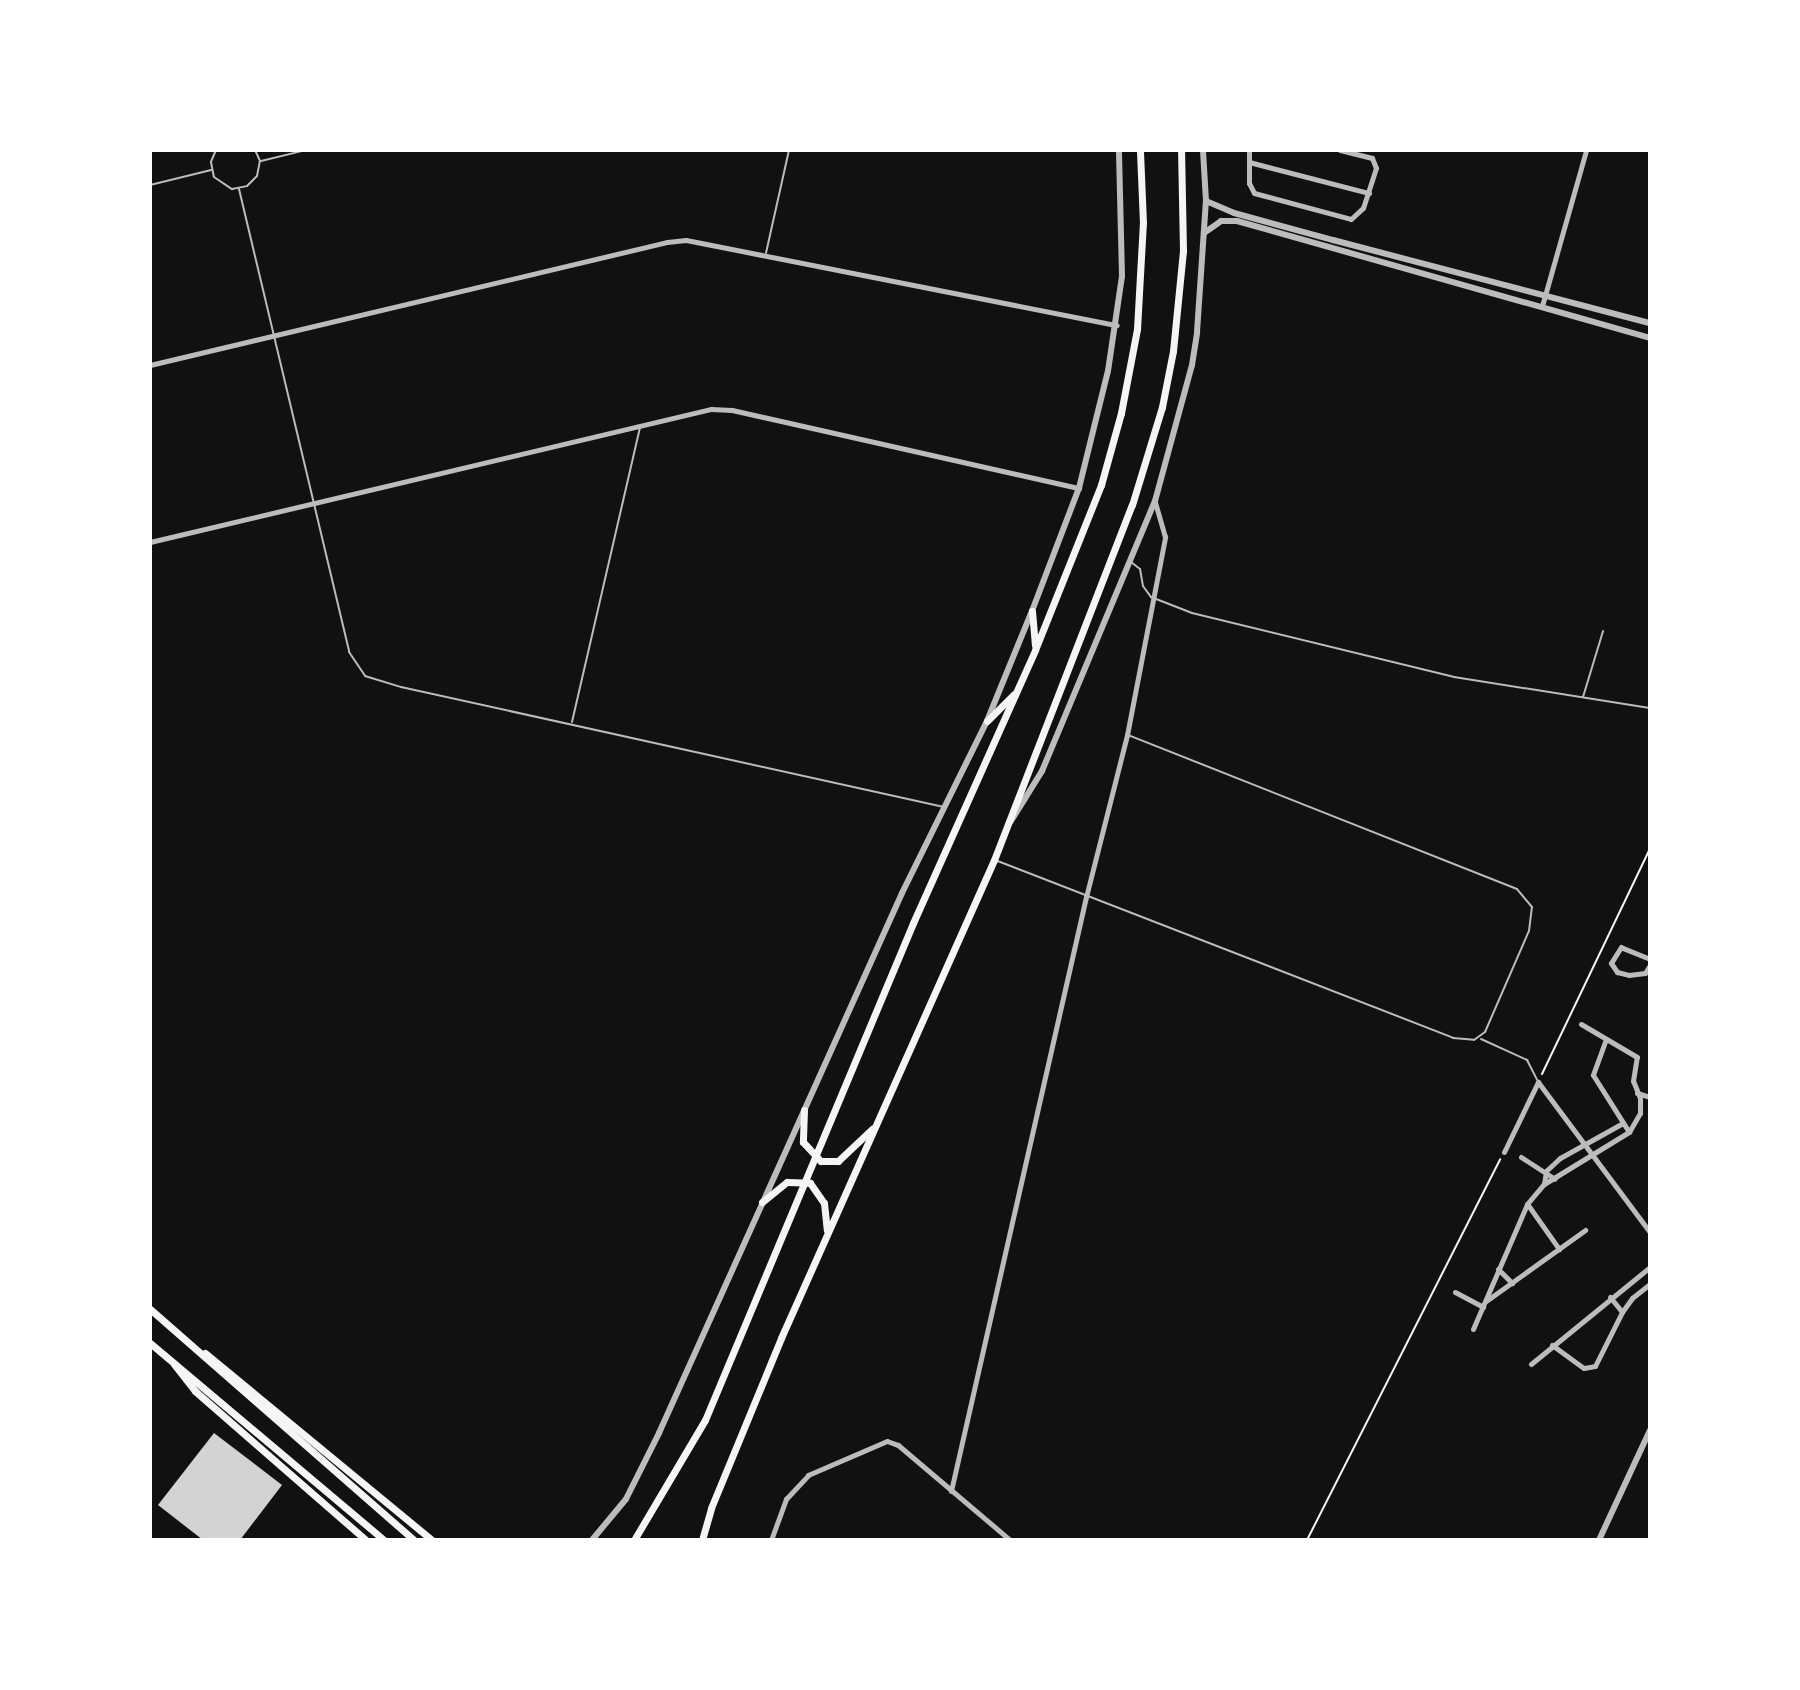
<!DOCTYPE html>
<html>
<head>
<meta charset="utf-8">
<style>
  body { margin:0 }
  #map { position:relative; width:1800px; height:1690px; overflow:hidden; background:#111; font-family:Literata,serif }
  div>[style] { position:absolute }
  .building>* { inset:0; background:#d3d3d3 }
  .path>* { height:2px; margin:-1px; padding:0 1px; transform-origin:1px; border-radius:1px; background:#f5f5f5 }
  .service>* { height:2px; margin:-1px; padding:0 1px; transform-origin:1px; border-radius:1px; background:#bcbcbc }
  .minor>* { height:5px; margin:-2.5px; padding:0 2.5px; transform-origin:2.5px; border-radius:2.5px; background:#bcbcbc }
  .tertiary>* { height:6px; margin:-3px; padding:0 3px; transform-origin:3px; border-radius:3px; background:#bcbcbc }
  .primary>* { height:7px; margin:-3.5px; padding:0 3.5px; transform-origin:3.5px; border-radius:3.5px; background:#f5f5f5 }
  span { translate:-50% -50%; white-space:nowrap; text-align:center; line-height:1.15; -webkit-text-stroke:7px #fff; paint-order:stroke }
  .frame { position:absolute; inset:0; border:152px solid #fff; pointer-events:none }
</style>
</head>
<body>
<div id="map">
  <div class="building">
    <div style="clip-path:polygon(214px 1433px,282px 1485px,240px 1540px,203px 1540px,158px 1505px)"></div>
  </div>
  <div class="path">
    <div style="left:1542px;top:1074px;width:250px;rotate:-64.4deg"></div>
    <div style="left:1307px;top:1540px;width:427px;rotate:-63.1deg"></div>
  </div>
  <div class="service">
    <div style="left:216px;top:150px;width:13px;rotate:113deg"></div>
    <div style="left:211px;top:162px;width:15px;rotate:79deg"></div>
    <div style="left:214px;top:177px;width:22px;rotate:34deg"></div>
    <div style="left:232px;top:189px;width:15px;rotate:-11deg"></div>
    <div style="left:247px;top:186px;width:14px;rotate:-45deg"></div>
    <div style="left:257px;top:176px;width:15px;rotate:-79deg"></div>
    <div style="left:260px;top:161px;width:12px;rotate:-114deg"></div>
    <div style="left:261px;top:161px;width:46px;rotate:-13.7deg"></div>
    <div style="left:150px;top:185px;width:63px;rotate:-13.8deg"></div>
    <div style="left:239px;top:189px;width:476px;rotate:76.6deg"></div>
    <div style="left:349px;top:652px;width:29px;rotate:56deg"></div>
    <div style="left:365px;top:676px;width:38px;rotate:17deg"></div>
    <div style="left:401px;top:687px;width:556px;rotate:12.46deg"></div>
    <div style="left:766px;top:253px;width:106px;rotate:-77.4deg"></div>
    <div style="left:1131px;top:562px;width:11px;rotate:38deg"></div>
    <div style="left:1140px;top:569px;width:17px;rotate:80deg"></div>
    <div style="left:1143px;top:586px;width:14px;rotate:54deg"></div>
    <div style="left:1151px;top:597px;width:44px;rotate:21.3deg"></div>
    <div style="left:1192px;top:613px;width:270px;rotate:13.7deg"></div>
    <div style="left:1454px;top:677px;width:198px;rotate:9deg"></div>
    <div style="left:1583px;top:697px;width:69px;rotate:-73.1deg"></div>
    <div style="left:572px;top:722px;width:302px;rotate:-77deg"></div>
    <div style="left:995px;top:860px;width:491px;rotate:21.2deg"></div>
    <div style="left:1453px;top:1038px;width:21px;rotate:5deg"></div>
    <div style="left:1474px;top:1040px;width:14px;rotate:-36deg"></div>
    <div style="left:1485px;top:1032px;width:110px;rotate:-66.5deg"></div>
    <div style="left:1529px;top:931px;width:24px;rotate:-83deg"></div>
    <div style="left:1532px;top:907px;width:23px;rotate:-130deg"></div>
    <div style="left:1517px;top:889px;width:416px;rotate:-158.4deg"></div>
    <div style="left:1481px;top:1039px;width:51px;rotate:24.5deg"></div>
    <div style="left:1527px;top:1060px;width:22px;rotate:63deg"></div>
  </div>
  <div class="minor">
    <div style="left:1249px;top:150px;width:33px;rotate:90deg"></div>
    <div style="left:1249px;top:183px;width:11px;rotate:63deg"></div>
    <div style="left:1254px;top:193px;width:100px;rotate:15deg"></div>
    <div style="left:1351px;top:219px;width:16px;rotate:-43deg"></div>
    <div style="left:1363px;top:208px;width:42px;rotate:-72deg"></div>
    <div style="left:1376px;top:168px;width:11px;rotate:-112deg"></div>
    <div style="left:1372px;top:158px;width:33px;rotate:-166deg"></div>
    <div style="left:1249px;top:162px;width:124px;rotate:14.5deg"></div>
    <div style="left:1542px;top:306px;width:162px;rotate:-74.2deg"></div>
    <div style="left:150px;top:365px;width:531px;rotate:-13.38deg"></div>
    <div style="left:667px;top:242px;width:19px;rotate:-6deg"></div>
    <div style="left:686px;top:240px;width:439px;rotate:11.2deg"></div>
    <div style="left:150px;top:542px;width:577px;rotate:-13.34deg"></div>
    <div style="left:711px;top:409px;width:21px;rotate:3deg"></div>
    <div style="left:732px;top:410px;width:356px;rotate:12.7deg"></div>
    <div style="left:1650px;top:959px;width:31px;rotate:-158deg"></div>
    <div style="left:1621px;top:947px;width:19px;rotate:122deg"></div>
    <div style="left:1611px;top:963px;width:11px;rotate:56deg"></div>
    <div style="left:1617px;top:972px;width:12px;rotate:14deg"></div>
    <div style="left:1629px;top:975px;width:16px;rotate:-7deg"></div>
    <div style="left:1645px;top:973px;width:9px;rotate:-58deg"></div>
    <div style="left:1606px;top:1039px;width:38px;rotate:110deg"></div>
    <div style="left:1593px;top:1075px;width:67px;rotate:57.7deg"></div>
    <div style="left:1637px;top:1093px;width:14px;rotate:17deg"></div>
    <div style="left:1504px;top:1152px;width:78px;rotate:-64.1deg"></div>
    <div style="left:1538px;top:1082px;width:187px;rotate:53.3deg"></div>
    <div style="left:1521px;top:1157px;width:40px;rotate:32.9deg"></div>
    <div style="left:1544px;top:1184px;width:13px;rotate:-81deg"></div>
    <div style="left:1546px;top:1171px;width:19px;rotate:-43deg"></div>
    <div style="left:1560px;top:1158px;width:72px;rotate:-29.1deg"></div>
    <div style="left:1528px;top:1205px;width:54px;rotate:54.8deg"></div>
    <div style="left:1498px;top:1269px;width:20px;rotate:45deg"></div>
    <div style="left:1455px;top:1292px;width:32px;rotate:28deg"></div>
    <div style="left:1610px;top:1297px;width:19px;rotate:51deg"></div>
    <div style="left:1486px;top:1301px;width:122px;rotate:-35.6deg"></div>
    <div style="left:1473px;top:1329px;width:136px;rotate:-66.6deg"></div>
    <div style="left:1527px;top:1204px;width:26px;rotate:-50deg"></div>
    <div style="left:1544px;top:1184px;width:100px;rotate:-31.5deg"></div>
    <div style="left:1629px;top:1132px;width:22px;rotate:-60deg"></div>
    <div style="left:1640px;top:1113px;width:15px;rotate:-90deg"></div>
    <div style="left:1640px;top:1098px;width:18px;rotate:-112deg"></div>
    <div style="left:1633px;top:1081px;width:24px;rotate:-81deg"></div>
    <div style="left:1637px;top:1057px;width:65px;rotate:-149.5deg"></div>
    <div style="left:1552px;top:1345px;width:39px;rotate:36deg"></div>
    <div style="left:1584px;top:1368px;width:11px;rotate:-10deg"></div>
    <div style="left:1595px;top:1366px;width:60px;rotate:-63.4deg"></div>
    <div style="left:1622px;top:1312px;width:17px;rotate:-54deg"></div>
    <div style="left:1632px;top:1298px;width:23px;rotate:-38deg"></div>
    <div style="left:1531px;top:1364px;width:154px;rotate:-39.2deg"></div>
    <div style="left:951px;top:1491px;width:609px;rotate:-77.2deg"></div>
    <div style="left:1086px;top:897px;width:167px;rotate:-75.8deg"></div>
    <div style="left:1127px;top:735px;width:202px;rotate:-79.1deg"></div>
    <div style="left:1165px;top:537px;width:36px;rotate:-106deg"></div>
    <div style="left:771px;top:1540px;width:44px;rotate:-69.9deg"></div>
    <div style="left:786px;top:1499px;width:33px;rotate:-47deg"></div>
    <div style="left:808px;top:1475px;width:86px;rotate:-23.3deg"></div>
    <div style="left:887px;top:1441px;width:12px;rotate:20deg"></div>
    <div style="left:898px;top:1445px;width:147px;rotate:40.3deg"></div>
  </div>
  <div class="tertiary">
    <div style="left:1206px;top:201px;width:30px;rotate:23deg"></div>
    <div style="left:1234px;top:213px;width:103px;rotate:15.3deg"></div>
    <div style="left:1333px;top:240px;width:328px;rotate:14.7deg"></div>
    <div style="left:1204px;top:233px;width:21px;rotate:-35deg"></div>
    <div style="left:1221px;top:221px;width:16px"></div>
    <div style="left:1237px;top:221px;width:429px;rotate:15.8deg"></div>
    <div style="left:1011px;top:821px;width:59px;rotate:-58.2deg"></div>
    <div style="left:1042px;top:771px;width:293px;rotate:-67.3deg"></div>
    <div style="left:1155px;top:501px;width:141px;rotate:-74.8deg"></div>
    <div style="left:1192px;top:365px;width:33px;rotate:-81deg"></div>
    <div style="left:1197px;top:332px;width:131px;rotate:-86.1deg"></div>
    <div style="left:1206px;top:201px;width:51px;rotate:-93.4deg"></div>
    <div style="left:592px;top:1540px;width:53px;rotate:-50.3deg"></div>
    <div style="left:626px;top:1499px;width:74px;rotate:-63.4deg"></div>
    <div style="left:659px;top:1433px;width:592px;rotate:-65.77deg"></div>
    <div style="left:902px;top:893px;width:192px;rotate:-63.7deg"></div>
    <div style="left:987px;top:721px;width:119px;rotate:-67.8deg"></div>
    <div style="left:1032px;top:611px;width:132px;rotate:-69.1deg"></div>
    <div style="left:1079px;top:488px;width:121px;rotate:-76.1deg"></div>
    <div style="left:1108px;top:371px;width:96px;rotate:-81.6deg"></div>
    <div style="left:1122px;top:276px;width:126px;rotate:-91.4deg"></div>
    <div style="left:1599px;top:1540px;width:121px;rotate:-65.1deg"></div>
  </div>
  <div class="primary">
    <div style="left:1032px;top:611px;width:34px;rotate:85deg"></div>
    <div style="left:987px;top:721px;width:38px;rotate:-45deg"></div>
    <div style="left:804px;top:1110px;width:32px;rotate:92deg"></div>
    <div style="left:803px;top:1142px;width:26px;rotate:47deg"></div>
    <div style="left:821px;top:1161px;width:17px"></div>
    <div style="left:838px;top:1161px;width:47px;rotate:-43.3deg"></div>
    <div style="left:762px;top:1202px;width:32px;rotate:-39deg"></div>
    <div style="left:787px;top:1182px;width:23px;rotate:2deg"></div>
    <div style="left:810px;top:1183px;width:24px;rotate:55deg"></div>
    <div style="left:824px;top:1203px;width:27px;rotate:84deg"></div>
    <div style="left:150px;top:1309px;width:351px;rotate:41.2deg"></div>
    <div style="left:150px;top:1343px;width:306px;rotate:40.1deg"></div>
    <div style="left:205px;top:1353px;width:294px;rotate:39.5deg"></div>
    <div style="left:174px;top:1364px;width:34px;rotate:52deg"></div>
    <div style="left:195px;top:1391px;width:227px;rotate:41.1deg"></div>
    <div style="left:634px;top:1540px;width:139px;rotate:-59.4deg"></div>
    <div style="left:705px;top:1420px;width:539px;rotate:-67.29deg"></div>
    <div style="left:913px;top:923px;width:299px;rotate:-65.9deg"></div>
    <div style="left:1035px;top:650px;width:178px;rotate:-68.2deg"></div>
    <div style="left:1101px;top:485px;width:75px;rotate:-74.5deg"></div>
    <div style="left:1121px;top:413px;width:86px;rotate:-79.2deg"></div>
    <div style="left:1137px;top:329px;width:106px;rotate:-86.8deg"></div>
    <div style="left:1143px;top:223px;width:73px;rotate:-92.4deg"></div>
    <div style="left:702px;top:1540px;width:33px;rotate:-74deg"></div>
    <div style="left:711px;top:1508px;width:184px;rotate:-67.6deg"></div>
    <div style="left:781px;top:1338px;width:523px;rotate:-65.98deg"></div>
    <div style="left:994px;top:860px;width:381px;rotate:-68.8deg"></div>
    <div style="left:1132px;top:505px;width:102px;rotate:-73deg"></div>
    <div style="left:1162px;top:407px;width:57px;rotate:-78.9deg"></div>
    <div style="left:1173px;top:351px;width:100px;rotate:-84.3deg"></div>
    <div style="left:1183px;top:251px;width:101px;rotate:-91.1deg"></div>
  </div>
  <div class="frame"></div>
</div>
</body>
</html>
